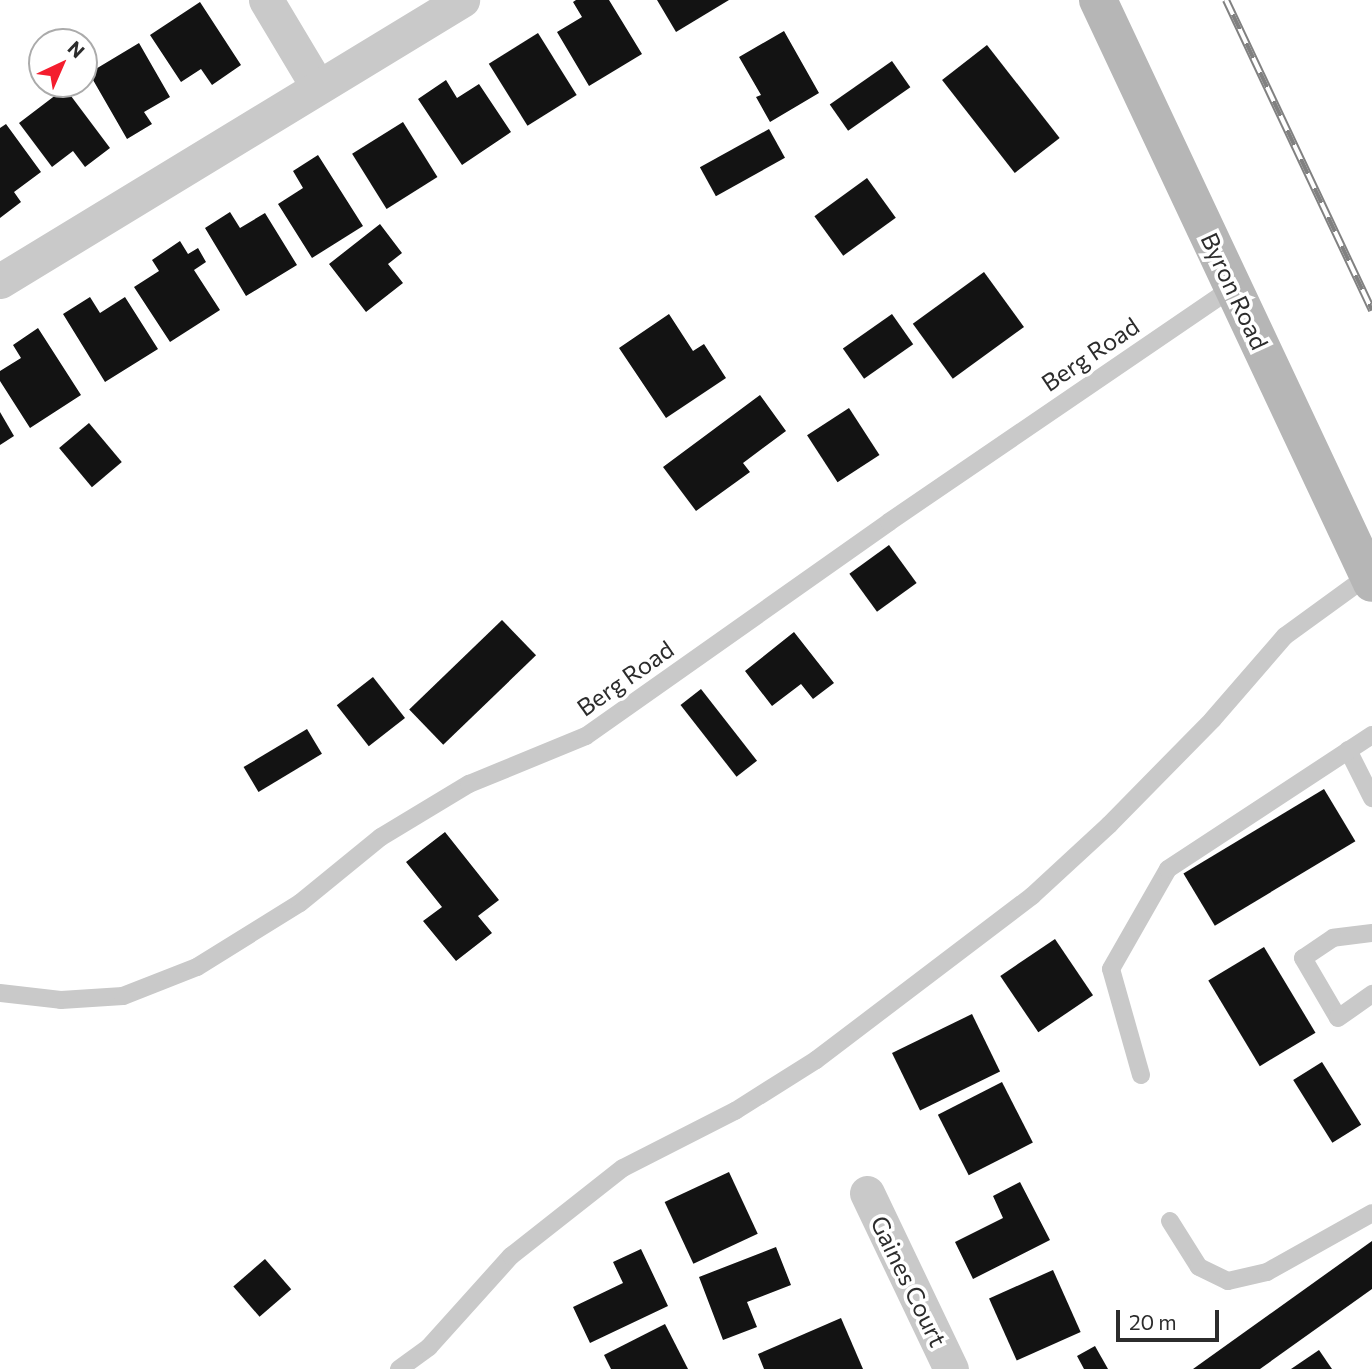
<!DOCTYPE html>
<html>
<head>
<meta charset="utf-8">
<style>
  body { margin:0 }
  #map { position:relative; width:1372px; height:1369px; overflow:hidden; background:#fff; font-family:Commissioner,sans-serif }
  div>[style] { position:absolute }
  .building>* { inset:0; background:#131313; transform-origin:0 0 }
  .lane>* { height:18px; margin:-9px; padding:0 9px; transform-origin:9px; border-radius:9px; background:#c9c9c9 }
  .street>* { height:35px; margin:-17.5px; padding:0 17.5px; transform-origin:17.5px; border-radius:17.5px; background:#c9c9c9 }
  .secondary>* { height:38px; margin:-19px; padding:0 19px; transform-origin:19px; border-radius:19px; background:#b6b6b6 }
  .rail>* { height:8px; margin-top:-4px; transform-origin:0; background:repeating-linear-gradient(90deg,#fff 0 16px,#818181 0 32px); box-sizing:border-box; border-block:2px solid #818181 }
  span { translate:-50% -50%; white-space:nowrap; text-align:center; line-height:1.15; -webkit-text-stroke:7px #fff; paint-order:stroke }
  .street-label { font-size:24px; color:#2c2c2c }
  .north { position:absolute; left:28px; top:28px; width:70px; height:70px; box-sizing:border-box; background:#fff; border:2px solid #ababab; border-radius:50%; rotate:44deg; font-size:19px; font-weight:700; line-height:28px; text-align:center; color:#2c2c2c }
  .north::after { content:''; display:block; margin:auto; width:24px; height:32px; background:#f41d2e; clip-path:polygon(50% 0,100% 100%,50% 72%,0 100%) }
  .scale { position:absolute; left:1116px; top:1310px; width:103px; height:32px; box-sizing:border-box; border:4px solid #2c2c2c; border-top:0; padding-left:9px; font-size:21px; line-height:24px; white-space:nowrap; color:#2c2c2c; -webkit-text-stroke:5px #fff; paint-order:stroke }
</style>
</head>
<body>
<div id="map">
  <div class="building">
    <div style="clip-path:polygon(576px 0,609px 0,642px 54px,589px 86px,557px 32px,582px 17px,573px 2px)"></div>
    <div style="clip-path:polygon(657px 0,729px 0,676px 32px)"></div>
    <div style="clip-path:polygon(200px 2px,241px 65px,212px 85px,201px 69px,181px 82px,150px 35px)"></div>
    <div style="clip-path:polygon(784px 31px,819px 93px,770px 122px,756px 97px,761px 95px,739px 57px)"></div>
    <div style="left:538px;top:33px;width:73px;height:58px;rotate:58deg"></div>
    <div style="clip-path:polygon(139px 43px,170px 97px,144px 112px,152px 124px,127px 139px,89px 73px)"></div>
    <div style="left:987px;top:45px;width:118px;height:57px;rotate:52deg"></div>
    <div style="left:892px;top:61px;width:32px;height:76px;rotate:55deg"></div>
    <div style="clip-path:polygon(446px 80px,457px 98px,479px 84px,511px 132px,462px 165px,418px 99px)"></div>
    <div style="clip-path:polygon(65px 88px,110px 148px,85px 167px,73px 151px,52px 167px,19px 123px)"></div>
    <div style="left:403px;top:122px;width:65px;height:60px;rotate:58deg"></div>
    <div style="clip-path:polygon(6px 124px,41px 172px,14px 192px,21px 202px,0 218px,0 128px)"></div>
    <div style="left:769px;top:129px;width:33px;height:79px;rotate:61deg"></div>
    <div style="clip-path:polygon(318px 155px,363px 226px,312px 258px,278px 204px,303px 188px,293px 171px)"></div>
    <div style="left:867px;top:178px;width:49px;height:65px;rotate:54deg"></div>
    <div style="clip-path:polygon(230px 212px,240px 228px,265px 213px,297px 265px,246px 296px,205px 228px)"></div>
    <div style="clip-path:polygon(380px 224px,402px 253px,388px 264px,403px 283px,366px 312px,329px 264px)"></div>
    <div style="clip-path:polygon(180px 241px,188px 254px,198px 248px,206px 262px,194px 270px,220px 310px,170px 342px,134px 287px,159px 271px,152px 260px)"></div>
    <div style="left:984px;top:272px;width:68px;height:88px;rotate:54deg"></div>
    <div style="clip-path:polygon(90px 297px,100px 313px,125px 297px,158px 349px,105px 382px,63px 314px)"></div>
    <div style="clip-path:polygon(669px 314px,693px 351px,704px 344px,726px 378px,666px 418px,619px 348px)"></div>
    <div style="left:892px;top:314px;width:37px;height:60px;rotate:55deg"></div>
    <div style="clip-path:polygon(38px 328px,81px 395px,30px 428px,0 381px,0 371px,21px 358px,13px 345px)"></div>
    <div style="clip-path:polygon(760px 395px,786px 431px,743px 463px,750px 472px,696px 511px,663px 467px)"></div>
    <div style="left:849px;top:408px;width:56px;height:50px;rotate:57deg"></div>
    <div style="clip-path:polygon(0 412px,14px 436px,0 445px)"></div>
    <div style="left:89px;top:423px;width:51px;height:39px;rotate:50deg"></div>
    <div style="left:889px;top:545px;width:47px;height:49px;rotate:54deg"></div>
    <div style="left:502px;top:620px;width:49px;height:129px;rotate:46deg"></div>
    <div style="clip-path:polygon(794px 632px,834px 683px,813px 699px,801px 684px,772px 706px,745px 671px)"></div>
    <div style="left:373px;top:677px;width:52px;height:46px;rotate:52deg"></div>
    <div style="left:701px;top:689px;width:91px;height:26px;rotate:52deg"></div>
    <div style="left:307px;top:729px;width:29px;height:74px;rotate:59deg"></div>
    <div style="left:1324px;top:789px;width:61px;height:164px;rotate:59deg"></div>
    <div style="clip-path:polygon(445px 832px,499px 900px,478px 916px,492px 933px,456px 961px,423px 921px,442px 907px,406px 862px)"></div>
    <div style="left:1055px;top:939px;width:68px;height:66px;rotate:56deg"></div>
    <div style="left:1264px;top:947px;width:100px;height:65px;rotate:59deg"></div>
    <div style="left:972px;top:1014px;width:64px;height:89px;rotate:64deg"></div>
    <div style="left:1322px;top:1062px;width:74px;height:34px;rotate:58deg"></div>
    <div style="left:1002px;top:1082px;width:68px;height:72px;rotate:63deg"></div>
    <div style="left:729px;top:1172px;width:68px;height:71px;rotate:65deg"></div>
    <div style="clip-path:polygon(1020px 1182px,1050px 1240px,973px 1279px,955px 1242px,1003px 1218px,993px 1196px)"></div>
    <div style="clip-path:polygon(1372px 1241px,1372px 1289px,1260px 1369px,1193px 1369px)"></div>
    <div style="clip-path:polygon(776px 1247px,791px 1285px,747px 1302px,757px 1327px,723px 1340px,699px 1277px)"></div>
    <div style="clip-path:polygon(641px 1249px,668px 1306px,590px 1343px,573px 1307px,623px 1283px,613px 1262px)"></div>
    <div style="left:265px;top:1259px;width:40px;height:42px;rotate:49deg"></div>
    <div style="left:1053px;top:1270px;width:68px;height:70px;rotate:66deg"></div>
    <div style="clip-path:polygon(841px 1318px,863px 1369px,764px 1369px,758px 1354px)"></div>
    <div style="clip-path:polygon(665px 1324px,688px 1369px,611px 1369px,604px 1355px)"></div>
    <div style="clip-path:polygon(1095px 1346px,1108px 1369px,1084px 1369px,1077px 1356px)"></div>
    <div style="clip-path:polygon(1319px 1350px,1332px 1369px,1291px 1369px)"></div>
  </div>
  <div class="lane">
    <div style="left:1348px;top:750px;width:54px;rotate:63.4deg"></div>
    <div style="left:1372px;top:933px;width:39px;rotate:173deg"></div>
    <div style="left:1333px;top:938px;width:36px;rotate:146deg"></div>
    <div style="left:1303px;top:958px;width:69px;rotate:59.7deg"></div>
    <div style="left:1338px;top:1018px;width:42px;rotate:-35.2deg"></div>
    <div style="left:0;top:993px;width:61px;rotate:6.5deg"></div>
    <div style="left:61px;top:1000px;width:62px;rotate:-3.7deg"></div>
    <div style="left:123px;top:996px;width:79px;rotate:-21.4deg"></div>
    <div style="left:197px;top:967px;width:121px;rotate:-31.9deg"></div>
    <div style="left:300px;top:903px;width:104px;rotate:-39.2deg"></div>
    <div style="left:381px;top:837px;width:103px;rotate:-31.1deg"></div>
    <div style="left:469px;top:784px;width:126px;rotate:-22.3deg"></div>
    <div style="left:586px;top:736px;width:371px;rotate:-35.2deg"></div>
    <div style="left:889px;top:522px;width:417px;rotate:-34.3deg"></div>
    <div style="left:1141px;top:1075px;width:110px;rotate:-105.8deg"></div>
    <div style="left:1111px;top:969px;width:115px;rotate:-60.3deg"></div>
    <div style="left:1168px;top:869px;width:244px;rotate:-33.3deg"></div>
    <div style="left:1170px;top:1221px;width:54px;rotate:57.8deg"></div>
    <div style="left:1199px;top:1267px;width:32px;rotate:26deg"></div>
    <div style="left:1228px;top:1281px;width:40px;rotate:-13deg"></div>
    <div style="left:1267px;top:1272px;width:120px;rotate:-29.3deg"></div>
    <div style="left:399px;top:1369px;width:37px;rotate:-36deg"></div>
    <div style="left:429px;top:1347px;width:122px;rotate:-48deg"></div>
    <div style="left:511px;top:1256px;width:142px;rotate:-38.2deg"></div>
    <div style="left:623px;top:1168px;width:126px;rotate:-27deg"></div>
    <div style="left:735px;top:1111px;width:96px;rotate:-32.2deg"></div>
    <div style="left:816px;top:1060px;width:271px;rotate:-37.2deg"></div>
    <div style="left:1032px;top:896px;width:105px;rotate:-42.7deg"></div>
    <div style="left:1109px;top:825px;width:148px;rotate:-45.5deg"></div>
    <div style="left:1213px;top:719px;width:110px;rotate:-49.1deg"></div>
    <div style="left:1285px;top:636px;width:104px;rotate:-36deg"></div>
  </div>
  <div class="street">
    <div style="left:266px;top:0;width:101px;rotate:59.1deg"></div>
    <div style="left:0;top:281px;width:541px;rotate:-31.31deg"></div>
    <div style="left:867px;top:1193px;width:195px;rotate:64.5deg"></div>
  </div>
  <div class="secondary">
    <div style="left:1098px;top:0;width:644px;rotate:64.83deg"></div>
  </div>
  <div class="rail">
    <div style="left:1226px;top:0;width:343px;rotate:64.8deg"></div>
  </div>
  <div class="street-label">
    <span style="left:1235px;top:291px;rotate:65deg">Byron Road</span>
    <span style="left:1090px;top:354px;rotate:-34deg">Berg Road</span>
    <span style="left:625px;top:678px;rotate:-35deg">Berg Road</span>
    <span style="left:909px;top:1281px;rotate:64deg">Gaines Court</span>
  </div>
  <div class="north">N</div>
  <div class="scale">20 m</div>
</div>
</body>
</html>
